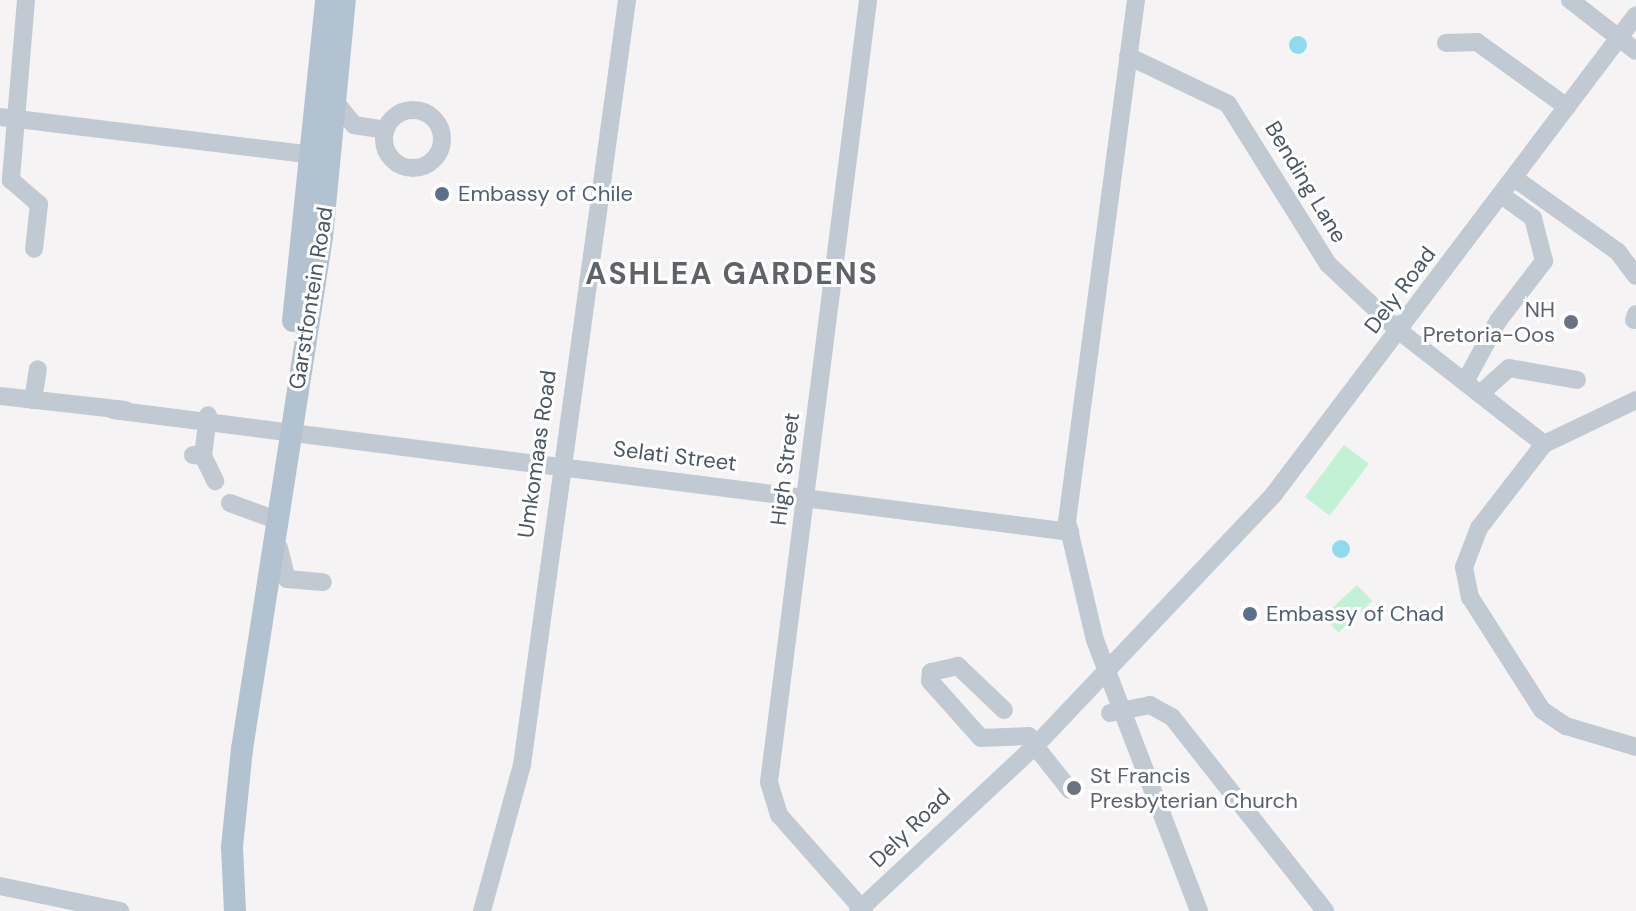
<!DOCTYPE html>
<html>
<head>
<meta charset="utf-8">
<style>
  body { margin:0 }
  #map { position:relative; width:1636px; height:911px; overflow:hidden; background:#f5f3f3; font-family:"DM Sans",sans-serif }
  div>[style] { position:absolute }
  .green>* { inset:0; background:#c3f1d5; transform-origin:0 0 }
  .water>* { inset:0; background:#90daee }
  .round { border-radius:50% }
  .minor>* { height:18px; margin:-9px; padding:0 9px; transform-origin:9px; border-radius:9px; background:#c1cad2 }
  .minor>.ring { margin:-9px; padding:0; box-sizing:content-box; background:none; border:18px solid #c1cad2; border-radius:50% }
  .major>* { height:22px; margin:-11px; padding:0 11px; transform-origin:11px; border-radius:11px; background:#b3c2d1 }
  .dots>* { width:22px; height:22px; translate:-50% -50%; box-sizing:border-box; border:4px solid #fff; border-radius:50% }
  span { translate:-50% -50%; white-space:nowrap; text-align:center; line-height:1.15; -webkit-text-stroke:6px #fff; paint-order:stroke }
  .street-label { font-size:22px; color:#4a5661 }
  .service-label { font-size:22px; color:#4e5e75 }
  .left { translate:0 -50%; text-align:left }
  .worship-label { font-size:22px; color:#5b616d }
  .right { translate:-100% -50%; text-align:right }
  .district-label { font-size:30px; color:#5f6368; font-weight:700; letter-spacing:2px }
</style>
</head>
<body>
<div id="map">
  <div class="green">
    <div style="left:1344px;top:445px;width:31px;height:65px;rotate:37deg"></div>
    <div style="left:1357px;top:585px;width:22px;height:46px;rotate:47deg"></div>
  </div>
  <div class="water">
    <div class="round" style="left:1289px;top:36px;width:18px;height:18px"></div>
    <div class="round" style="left:1332px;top:540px;width:18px;height:18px"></div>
  </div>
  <div class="minor">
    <div style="left:26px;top:0;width:181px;rotate:94.8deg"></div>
    <div style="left:11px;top:180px;width:37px;rotate:41deg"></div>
    <div style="left:39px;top:204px;width:45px;rotate:96.3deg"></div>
    <div style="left:1136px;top:0;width:526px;rotate:97.54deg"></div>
    <div style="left:1067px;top:521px;width:122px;rotate:76.8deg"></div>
    <div style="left:1095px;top:640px;width:290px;rotate:69deg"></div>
    <div style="left:1570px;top:0;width:83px;rotate:37.7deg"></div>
    <div style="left:1446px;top:43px;width:31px;rotate:-2deg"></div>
    <div style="left:1477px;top:42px;width:111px;rotate:35.8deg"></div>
    <div style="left:1128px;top:56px;width:111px;rotate:25.6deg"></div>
    <div style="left:1228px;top:104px;width:189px;rotate:58deg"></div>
    <div style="left:1328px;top:264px;width:96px;rotate:43.3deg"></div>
    <div style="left:1398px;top:330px;width:185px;rotate:38deg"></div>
    <div style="left:337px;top:104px;width:27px;rotate:51deg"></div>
    <div style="left:354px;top:125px;width:32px;rotate:9deg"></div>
    <div class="ring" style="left:384px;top:110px;width:40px;height:40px"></div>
    <div style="left:0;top:117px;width:314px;rotate:6.9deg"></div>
    <div style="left:1514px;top:178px;width:128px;rotate:35.4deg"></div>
    <div style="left:1618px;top:252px;width:30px;rotate:53deg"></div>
    <div style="left:1634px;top:320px;width:6px;rotate:-72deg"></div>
    <div style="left:1465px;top:382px;width:69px;rotate:-61.6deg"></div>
    <div style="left:1498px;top:321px;width:76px;rotate:-52.5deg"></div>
    <div style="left:1544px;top:261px;width:44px;rotate:-104.3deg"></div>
    <div style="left:1533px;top:218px;width:39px;rotate:-144deg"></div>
    <div style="left:1480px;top:394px;width:39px;rotate:-42deg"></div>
    <div style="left:1509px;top:368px;width:69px;rotate:10deg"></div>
    <div style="left:0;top:396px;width:126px;rotate:6.4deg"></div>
    <div style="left:33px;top:400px;width:31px;rotate:-81deg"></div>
    <div style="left:1636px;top:400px;width:102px;rotate:154.4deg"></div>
    <div style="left:1544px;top:444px;width:106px;rotate:127.7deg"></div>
    <div style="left:1479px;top:528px;width:42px;rotate:111deg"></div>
    <div style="left:1464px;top:567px;width:31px;rotate:79deg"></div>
    <div style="left:1470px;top:597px;width:134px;rotate:57.5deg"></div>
    <div style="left:1542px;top:710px;width:29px;rotate:34deg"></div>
    <div style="left:1566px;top:726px;width:73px;rotate:16.7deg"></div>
    <div style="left:113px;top:410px;width:965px;rotate:7.26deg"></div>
    <div style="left:193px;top:455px;width:10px;rotate:6deg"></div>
    <div style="left:203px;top:456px;width:28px;rotate:64deg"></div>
    <div style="left:203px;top:456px;width:41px;rotate:-83deg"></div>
    <div style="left:230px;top:503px;width:40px;rotate:20.2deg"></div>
    <div style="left:279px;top:548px;width:32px;rotate:76deg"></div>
    <div style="left:287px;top:579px;width:36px;rotate:5deg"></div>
    <div style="left:1004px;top:710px;width:64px;rotate:-136.3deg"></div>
    <div style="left:958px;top:666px;width:28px;rotate:167deg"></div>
    <div style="left:931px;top:672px;width:9px;rotate:96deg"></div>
    <div style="left:930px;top:681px;width:76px;rotate:48.2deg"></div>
    <div style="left:981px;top:738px;width:48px;rotate:-2.4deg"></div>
    <div style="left:1110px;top:713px;width:41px;rotate:-11.3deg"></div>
    <div style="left:1150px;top:705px;width:25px;rotate:29deg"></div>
    <div style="left:1172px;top:717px;width:247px;rotate:51.7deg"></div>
    <div style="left:1035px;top:746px;width:56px;rotate:51.5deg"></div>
    <div style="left:0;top:886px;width:123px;rotate:11.8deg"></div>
    <div style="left:482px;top:911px;width:151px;rotate:-74.7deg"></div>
    <div style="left:522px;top:765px;width:772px;rotate:-82.18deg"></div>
    <div style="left:858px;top:911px;width:246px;rotate:-43deg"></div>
    <div style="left:1038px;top:743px;width:343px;rotate:-46.5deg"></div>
    <div style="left:1274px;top:494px;width:600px;rotate:-52.92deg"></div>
    <div style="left:864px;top:911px;width:128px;rotate:-131.5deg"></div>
    <div style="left:779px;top:815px;width:34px;rotate:-107deg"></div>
    <div style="left:769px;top:782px;width:788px;rotate:-82.78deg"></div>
  </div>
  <div class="major">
    <div style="left:293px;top:321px;width:323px;rotate:-84.1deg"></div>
    <div style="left:235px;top:911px;width:64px;rotate:-92.7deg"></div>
    <div style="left:232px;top:847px;width:99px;rotate:-84.2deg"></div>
    <div style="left:242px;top:749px;width:518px;rotate:-81.12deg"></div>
    <div style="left:322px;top:237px;width:238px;rotate:-84.5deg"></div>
  </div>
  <div class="dots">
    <div style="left:442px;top:194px;background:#5c6f8a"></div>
    <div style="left:1571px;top:322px;background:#6b7280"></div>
    <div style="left:1250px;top:614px;background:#5c6f8a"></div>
    <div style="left:1074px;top:788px;background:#6b7280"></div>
  </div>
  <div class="street-label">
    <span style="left:1306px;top:182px;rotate:59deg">Bending Lane</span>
    <span style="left:1400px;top:290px;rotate:-53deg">Dely Road</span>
    <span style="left:311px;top:298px;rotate:-81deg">Garstfontein Road</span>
    <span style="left:537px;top:454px;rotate:-82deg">Umkomaas Road</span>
    <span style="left:675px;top:456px;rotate:7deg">Selati Street</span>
    <span style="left:785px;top:469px;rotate:-83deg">High Street</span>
    <span style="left:910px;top:828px;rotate:-44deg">Dely Road</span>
  </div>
  <div class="service-label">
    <span class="left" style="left:458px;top:194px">Embassy of Chile</span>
    <span class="left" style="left:1266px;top:614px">Embassy of Chad</span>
  </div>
  <div class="worship-label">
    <span class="right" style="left:1555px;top:322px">NH<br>Pretoria-Oos</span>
    <span class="left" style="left:1090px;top:788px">St Francis<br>Presbyterian Church</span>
  </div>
  <div class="district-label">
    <span style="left:732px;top:274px">ASHLEA GARDENS</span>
  </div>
</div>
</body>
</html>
